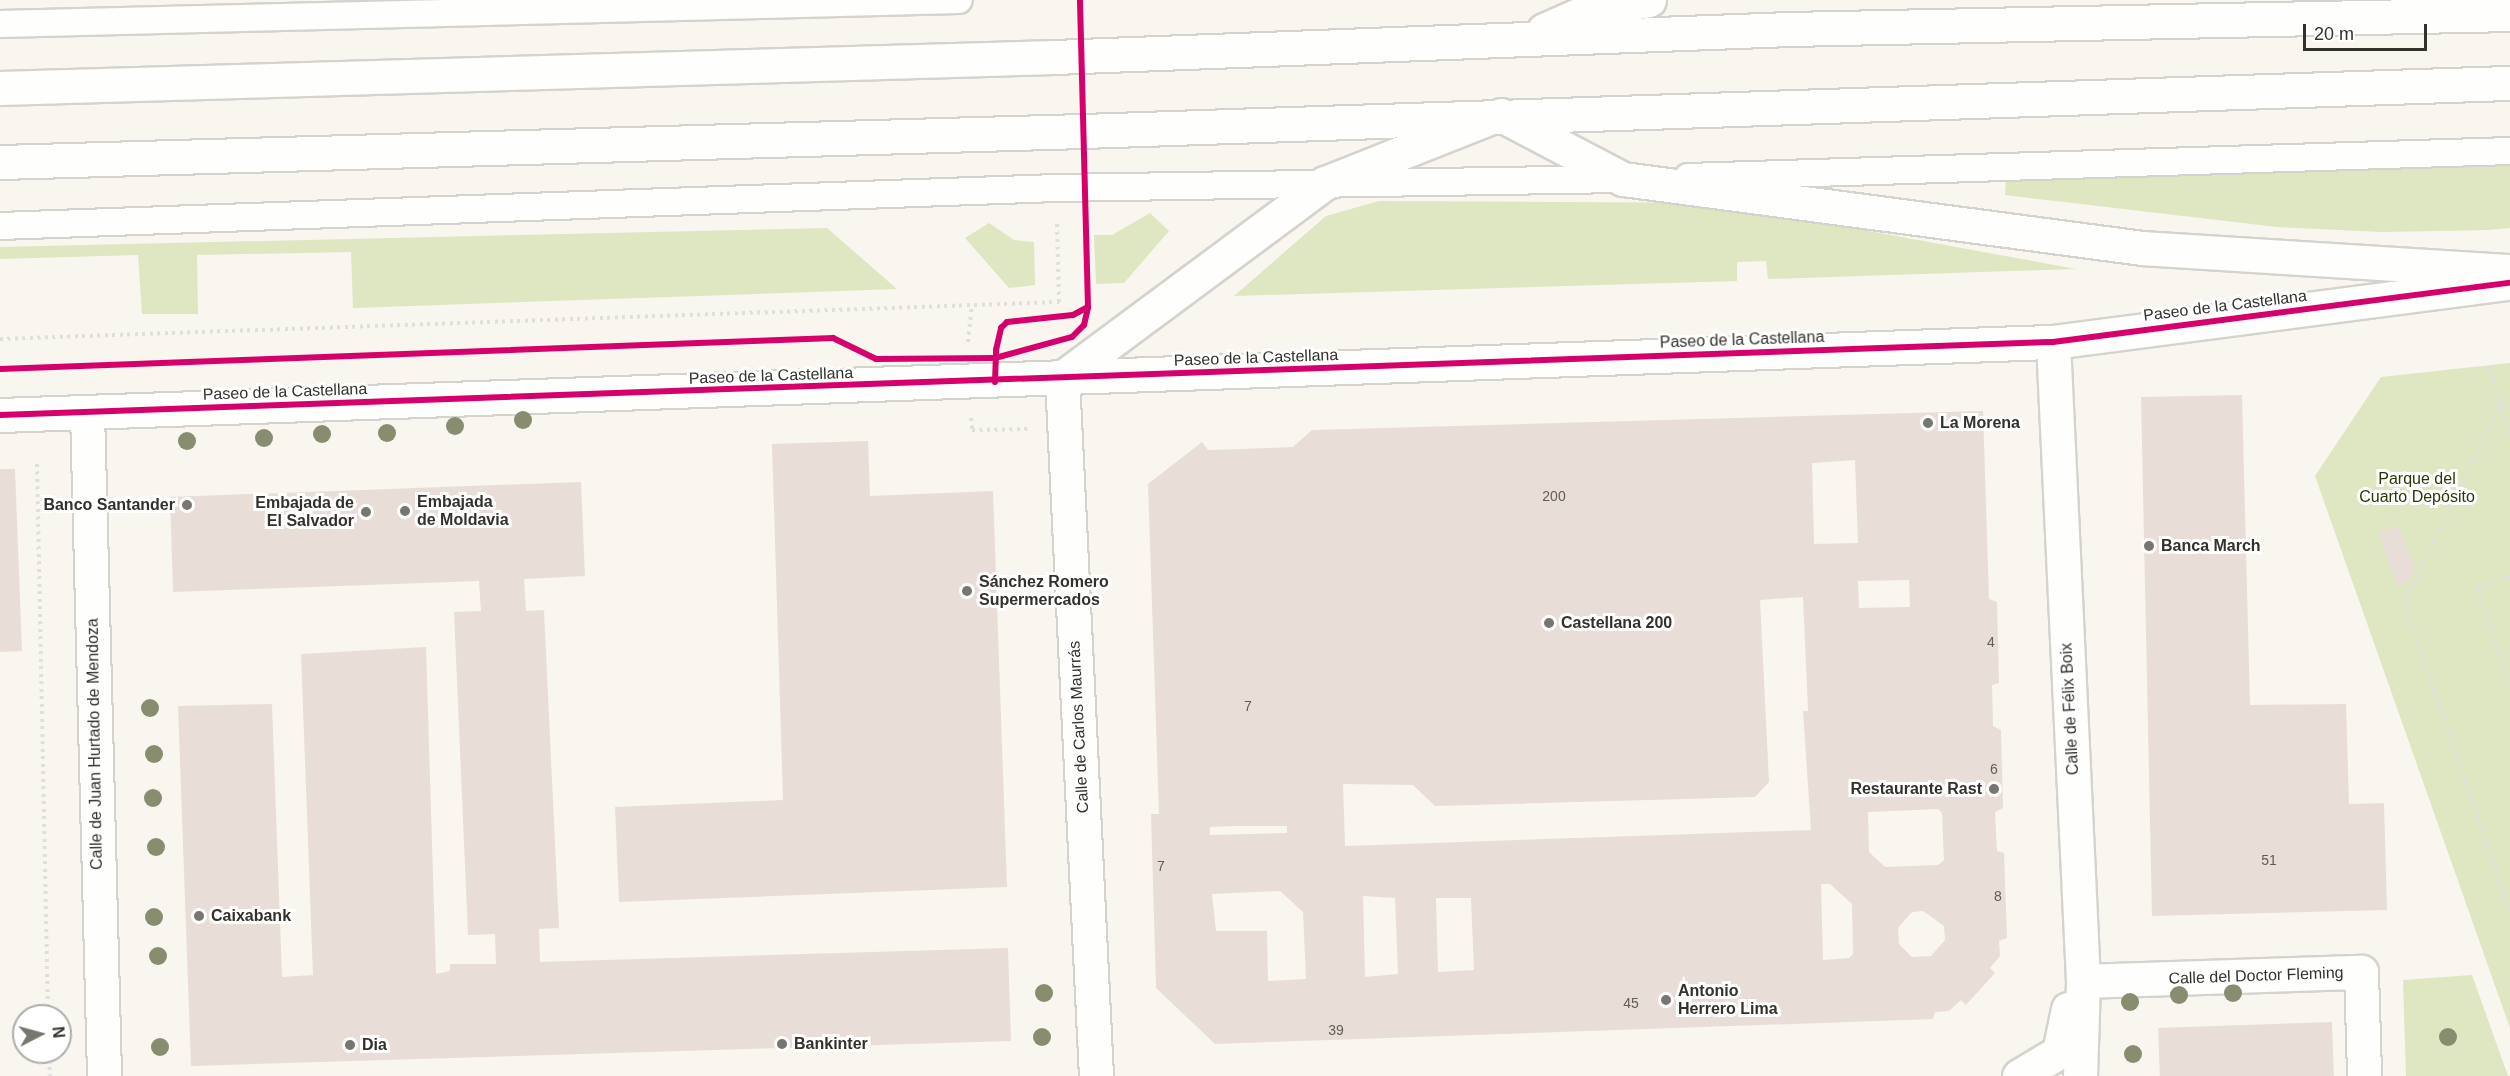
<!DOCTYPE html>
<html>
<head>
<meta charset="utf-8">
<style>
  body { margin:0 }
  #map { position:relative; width:2510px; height:1076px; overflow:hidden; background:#f8f6ee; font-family:Arial,sans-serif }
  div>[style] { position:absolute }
  .green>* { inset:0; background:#dee7c1 }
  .building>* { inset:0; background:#e9ddd8; transform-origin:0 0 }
  .path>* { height:4px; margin-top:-2px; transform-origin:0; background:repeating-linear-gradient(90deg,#dfdfdd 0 3px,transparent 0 7.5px) }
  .roads { filter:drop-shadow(2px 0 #d5d3ce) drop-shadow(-2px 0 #d5d3ce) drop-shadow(0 2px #d5d3ce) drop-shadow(0 -2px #d5d3ce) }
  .lane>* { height:26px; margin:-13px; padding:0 13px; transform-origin:13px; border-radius:13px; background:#fefefc }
  .street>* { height:33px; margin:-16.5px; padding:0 16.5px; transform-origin:16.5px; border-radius:16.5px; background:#fefefc }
  .secondary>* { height:33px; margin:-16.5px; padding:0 16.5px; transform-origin:16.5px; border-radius:16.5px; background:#fefefc }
  .highway>* { height:33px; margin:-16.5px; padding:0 16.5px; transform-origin:16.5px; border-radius:16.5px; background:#fefefc }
  .cycleway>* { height:6px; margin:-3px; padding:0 3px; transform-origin:3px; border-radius:3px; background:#d6006c }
  .trees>* { width:18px; height:18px; margin:-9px; border-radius:50%; background:#888d70 }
  .dots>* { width:16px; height:16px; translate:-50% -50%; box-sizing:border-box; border:3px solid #fff; border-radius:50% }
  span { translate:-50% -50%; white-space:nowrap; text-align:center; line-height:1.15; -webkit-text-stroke:6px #fff; paint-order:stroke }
  .number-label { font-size:14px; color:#615d58 }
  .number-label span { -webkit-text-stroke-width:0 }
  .street-label { font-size:16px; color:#32312c }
  .poi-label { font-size:16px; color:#32312c; font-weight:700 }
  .left { translate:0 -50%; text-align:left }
  .right { translate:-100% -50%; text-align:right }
  .park-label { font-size:16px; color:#2c3709 }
  .north { position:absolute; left:12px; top:1004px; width:60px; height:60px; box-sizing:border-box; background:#fff; border:2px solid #adadab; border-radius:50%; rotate:84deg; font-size:16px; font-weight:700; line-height:24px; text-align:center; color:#32312c }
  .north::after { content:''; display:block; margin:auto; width:21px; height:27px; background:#777670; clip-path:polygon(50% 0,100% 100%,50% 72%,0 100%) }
  .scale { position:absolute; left:2303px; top:24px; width:124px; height:27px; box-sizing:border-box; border:3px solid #32312c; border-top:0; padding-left:8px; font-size:18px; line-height:21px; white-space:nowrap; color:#32312c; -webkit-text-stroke:4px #fff; paint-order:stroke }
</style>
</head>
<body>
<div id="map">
  <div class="green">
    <div style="clip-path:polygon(2510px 165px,2510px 228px,2489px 230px,2382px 232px,2277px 227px,2005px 195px,2006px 180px)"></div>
    <div style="clip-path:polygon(1379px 201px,1717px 203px,2076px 269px,1768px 279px,1766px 261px,1737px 262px,1737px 281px,1234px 296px,1326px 216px)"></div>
    <div style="clip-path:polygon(1150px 213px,1169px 231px,1124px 283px,1096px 284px,1094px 235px,1112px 235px)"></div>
    <div style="clip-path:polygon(989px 223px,1014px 240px,1034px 242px,1035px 285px,1009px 288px,965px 238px)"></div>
    <div style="clip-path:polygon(827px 228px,897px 289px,353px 308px,351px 252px,197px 255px,198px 314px,142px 314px,138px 255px,0 259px,0 247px)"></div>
    <div style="clip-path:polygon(2510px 363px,2510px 1028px,2315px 476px,2381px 377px)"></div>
    <div style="clip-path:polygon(2472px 975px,2508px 1076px,2406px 1076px,2403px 980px)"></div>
  </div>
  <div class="building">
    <div style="clip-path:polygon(2242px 395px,2250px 705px,2346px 704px,2349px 804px,2384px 803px,2387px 910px,2152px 916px,2141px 397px)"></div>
    <div style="clip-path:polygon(evenodd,1983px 411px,1989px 599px,1997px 602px,1999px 683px,1992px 685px,1993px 726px,2001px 730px,2003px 808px,1995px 812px,1997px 851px,2004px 853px,2007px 938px,1999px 941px,2000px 956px,1990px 968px,1995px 973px,1966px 1005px,1961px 1000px,1949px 1011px,1935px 1012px,1933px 1019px,1215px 1044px,1156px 988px,1151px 814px,1159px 814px,1148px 484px,1202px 442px,1208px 450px,1242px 449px,1293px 447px,1312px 430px,1983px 411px,1855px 460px,1858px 543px,1814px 544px,1812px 463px,1855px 460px,1983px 411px,1909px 580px,1910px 607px,1859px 608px,1858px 581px,1909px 580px,1983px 411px,1803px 597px,1808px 711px,1803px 711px,1811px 830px,1345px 846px,1343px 784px,1413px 785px,1435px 806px,1755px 797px,1769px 782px,1760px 600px,1803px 597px,1983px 411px,1938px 809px,1942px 813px,1944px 860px,1938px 865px,1885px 867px,1869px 852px,1868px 812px,1938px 809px,1983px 411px,1233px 826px,1287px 826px,1287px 833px,1210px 835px,1210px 827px,1233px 826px,1983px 411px,1821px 884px,1830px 884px,1852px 904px,1853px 954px,1849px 958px,1823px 960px,1821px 884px,1983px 411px,1280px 891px,1303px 912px,1306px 979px,1268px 981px,1267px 931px,1216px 931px,1212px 894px,1280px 891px,1983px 411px,1363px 896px,1395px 898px,1398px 974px,1365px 977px,1363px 896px,1983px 411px,1436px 898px,1471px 898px,1474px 970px,1438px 972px,1436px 898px,1983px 411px,1923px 911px,1944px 926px,1945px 940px,1931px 956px,1912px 957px,1899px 944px,1898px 928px,1912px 912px,1923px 911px)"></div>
    <div style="clip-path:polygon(868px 441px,870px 496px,993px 491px,1007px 887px,619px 902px,615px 807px,783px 800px,772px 444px)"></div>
    <div style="clip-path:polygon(0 469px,15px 469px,22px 651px,0 652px)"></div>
    <div style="clip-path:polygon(581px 482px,585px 576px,524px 579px,526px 611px,544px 610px,559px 928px,539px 929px,540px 962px,1008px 948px,1011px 1041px,191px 1066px,178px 706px,272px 704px,282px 977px,313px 975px,301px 654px,426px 647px,436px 974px,450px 971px,450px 964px,496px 964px,495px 934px,468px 935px,454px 612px,481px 611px,479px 581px,173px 592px,170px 497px)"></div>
    <div style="clip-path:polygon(2399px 525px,2415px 570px,2409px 582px,2397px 586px,2378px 533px)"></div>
    <div style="left:2332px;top:1022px;width:54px;height:174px;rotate:88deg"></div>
  </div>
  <div class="path">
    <div style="left:0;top:339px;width:1060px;rotate:-2deg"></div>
    <div style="left:1059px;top:302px;width:80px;rotate:-91.4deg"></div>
    <div style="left:968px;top:342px;width:36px;rotate:-84deg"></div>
    <div style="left:2489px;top:366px;width:70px;rotate:72.6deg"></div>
    <div style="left:2510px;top:405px;width:10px;rotate:174deg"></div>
    <div style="left:2500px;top:406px;width:219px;rotate:116deg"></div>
    <div style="left:2404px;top:603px;width:325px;rotate:71deg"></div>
    <div style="left:971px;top:418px;width:12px;rotate:85deg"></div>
    <div style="left:972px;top:430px;width:56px;rotate:-1deg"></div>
    <div style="left:37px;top:464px;width:552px;rotate:88.86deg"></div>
    <div style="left:2510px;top:577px;width:35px;rotate:160deg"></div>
    <div style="left:2477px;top:589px;width:102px;rotate:71.2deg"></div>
    <div style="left:49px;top:1052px;width:24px;rotate:88deg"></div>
  </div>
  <div class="roads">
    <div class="lane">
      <div style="left:0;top:24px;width:959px;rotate:-1.43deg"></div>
      <div style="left:1688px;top:177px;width:822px;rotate:-1.81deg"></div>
      <div style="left:0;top:226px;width:1057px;rotate:-2.06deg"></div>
      <div style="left:1056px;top:188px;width:566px;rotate:-0.91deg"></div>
    </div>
    <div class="street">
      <div style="left:2053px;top:342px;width:640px;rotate:87.31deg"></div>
      <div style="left:2083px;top:981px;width:95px;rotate:91.8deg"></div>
      <div style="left:87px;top:412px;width:664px;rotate:88.53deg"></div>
      <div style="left:2083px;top:981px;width:278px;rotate:-1.9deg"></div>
      <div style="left:2361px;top:972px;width:104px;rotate:88.3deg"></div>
      <div style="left:1096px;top:1076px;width:699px;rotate:-92.79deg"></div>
      <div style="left:1062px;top:378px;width:327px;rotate:-36.6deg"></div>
      <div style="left:1325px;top:183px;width:174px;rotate:-21.6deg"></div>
      <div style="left:2019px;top:1076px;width:47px;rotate:-31deg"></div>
      <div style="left:2059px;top:1052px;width:44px;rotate:-78.2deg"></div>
    </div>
    <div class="secondary">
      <div style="left:0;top:415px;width:2054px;rotate:-2.04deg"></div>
      <div style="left:2053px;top:342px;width:461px;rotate:-7.4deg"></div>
    </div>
    <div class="highway">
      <div style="left:1544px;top:30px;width:47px;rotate:-23.8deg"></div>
      <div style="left:1587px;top:11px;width:63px;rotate:-10.1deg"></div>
      <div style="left:0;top:88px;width:1054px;rotate:-1.68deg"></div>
      <div style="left:1054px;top:57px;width:736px;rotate:-2.18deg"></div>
      <div style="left:1789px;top:29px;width:721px;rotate:-1.19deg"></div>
      <div style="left:1501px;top:115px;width:138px;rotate:27.7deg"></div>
      <div style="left:1623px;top:179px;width:524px;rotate:7.57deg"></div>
      <div style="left:2142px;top:248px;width:369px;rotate:3.6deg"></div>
      <div style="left:0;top:162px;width:1083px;rotate:-1.64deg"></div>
      <div style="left:1083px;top:131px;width:1428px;rotate:-1.93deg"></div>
    </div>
  </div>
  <div class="cycleway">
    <div style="left:0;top:369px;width:834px;rotate:-2.13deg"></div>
    <div style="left:833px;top:338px;width:48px;rotate:26deg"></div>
    <div style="left:876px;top:359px;width:119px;rotate:-0.5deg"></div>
    <div style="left:995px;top:358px;width:80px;rotate:-15.3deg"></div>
    <div style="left:1072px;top:337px;width:17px;rotate:-45deg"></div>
    <div style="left:1084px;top:325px;width:18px;rotate:-77deg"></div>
    <div style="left:1088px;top:307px;width:307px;rotate:-91.5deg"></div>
    <div style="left:995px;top:382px;width:32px;rotate:-88deg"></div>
    <div style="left:996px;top:350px;width:23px;rotate:-77deg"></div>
    <div style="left:1001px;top:328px;width:8px;rotate:-45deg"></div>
    <div style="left:1007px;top:322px;width:66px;rotate:-6.1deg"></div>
    <div style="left:1073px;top:315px;width:17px;rotate:-28deg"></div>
    <div style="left:0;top:415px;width:2054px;rotate:-2.04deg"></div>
    <div style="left:2053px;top:342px;width:461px;rotate:-7.4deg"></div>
  </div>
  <div class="trees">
    <div style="left:523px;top:420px"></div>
    <div style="left:455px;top:426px"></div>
    <div style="left:387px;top:433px"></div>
    <div style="left:322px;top:434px"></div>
    <div style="left:264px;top:438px"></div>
    <div style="left:187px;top:441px"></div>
    <div style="left:150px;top:708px"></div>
    <div style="left:154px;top:754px"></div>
    <div style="left:153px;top:798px"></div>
    <div style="left:156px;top:847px"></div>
    <div style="left:154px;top:917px"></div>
    <div style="left:158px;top:956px"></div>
    <div style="left:1044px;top:993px"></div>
    <div style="left:2233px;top:993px"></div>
    <div style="left:2179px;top:995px"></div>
    <div style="left:2130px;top:1002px"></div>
    <div style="left:1042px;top:1037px"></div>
    <div style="left:2448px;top:1037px"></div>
    <div style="left:160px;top:1047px"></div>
    <div style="left:2133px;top:1054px"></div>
  </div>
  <div class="dots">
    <div style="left:1928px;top:423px;background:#777670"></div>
    <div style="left:187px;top:505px;background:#777670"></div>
    <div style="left:405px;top:511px;background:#777670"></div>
    <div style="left:366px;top:512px;background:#777670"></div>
    <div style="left:2149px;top:546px;background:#777670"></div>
    <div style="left:967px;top:591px;background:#777670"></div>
    <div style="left:1549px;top:623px;background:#777670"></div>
    <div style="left:1994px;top:789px;background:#777670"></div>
    <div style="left:199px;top:916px;background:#777670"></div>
    <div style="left:1666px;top:1000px;background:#777670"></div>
    <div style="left:782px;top:1044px;background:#777670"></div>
    <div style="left:350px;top:1045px;background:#777670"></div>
  </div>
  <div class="number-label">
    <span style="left:1554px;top:496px">200</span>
    <span style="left:1991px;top:642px">4</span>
    <span style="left:1248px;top:706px">7</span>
    <span style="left:1994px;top:769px">6</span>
    <span style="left:2269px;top:860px">51</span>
    <span style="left:1161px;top:866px">7</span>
    <span style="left:1998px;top:896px">8</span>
    <span style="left:1631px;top:1003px">45</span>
    <span style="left:1336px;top:1030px">39</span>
  </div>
  <div class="street-label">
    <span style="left:2225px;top:306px;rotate:-7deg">Paseo de la Castellana</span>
    <span style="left:1742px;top:340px;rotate:-2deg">Paseo de la Castellana</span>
    <span style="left:1256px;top:358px;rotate:-2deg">Paseo de la Castellana</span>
    <span style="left:771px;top:376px;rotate:-2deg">Paseo de la Castellana</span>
    <span style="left:285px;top:392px;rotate:-2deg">Paseo de la Castellana</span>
    <span style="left:2070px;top:709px;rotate:-93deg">Calle de Félix Boix</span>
    <span style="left:1079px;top:727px;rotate:-93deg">Calle de Carlos Maurrás</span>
    <span style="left:95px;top:744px;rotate:-91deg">Calle de Juan Hurtado de Mendoza</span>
    <span style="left:2256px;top:976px;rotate:-2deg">Calle del Doctor Fleming</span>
  </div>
  <div class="poi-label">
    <span class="left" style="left:1940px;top:423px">La Morena</span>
    <span class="left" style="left:417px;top:511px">Embajada<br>de Moldavia</span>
    <span class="right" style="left:354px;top:512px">Embajada de<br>El Salvador</span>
    <span class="right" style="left:175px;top:505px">Banco Santander</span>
    <span class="left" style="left:2161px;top:546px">Banca March</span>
    <span class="left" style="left:979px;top:591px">Sánchez Romero<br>Supermercados</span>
    <span class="left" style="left:1561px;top:623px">Castellana 200</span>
    <span class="right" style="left:1982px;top:789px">Restaurante Rast</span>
    <span class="left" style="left:211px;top:916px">Caixabank</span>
    <span class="left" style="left:1678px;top:1000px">Antonio<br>Herrero Lima</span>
    <span class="left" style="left:794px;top:1044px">Bankinter</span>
    <span class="left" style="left:362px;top:1045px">Dia</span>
  </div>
  <div class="park-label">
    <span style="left:2417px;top:488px">Parque del<br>Cuarto Depósito</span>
  </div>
  <div class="north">N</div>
  <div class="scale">20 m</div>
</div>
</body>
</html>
